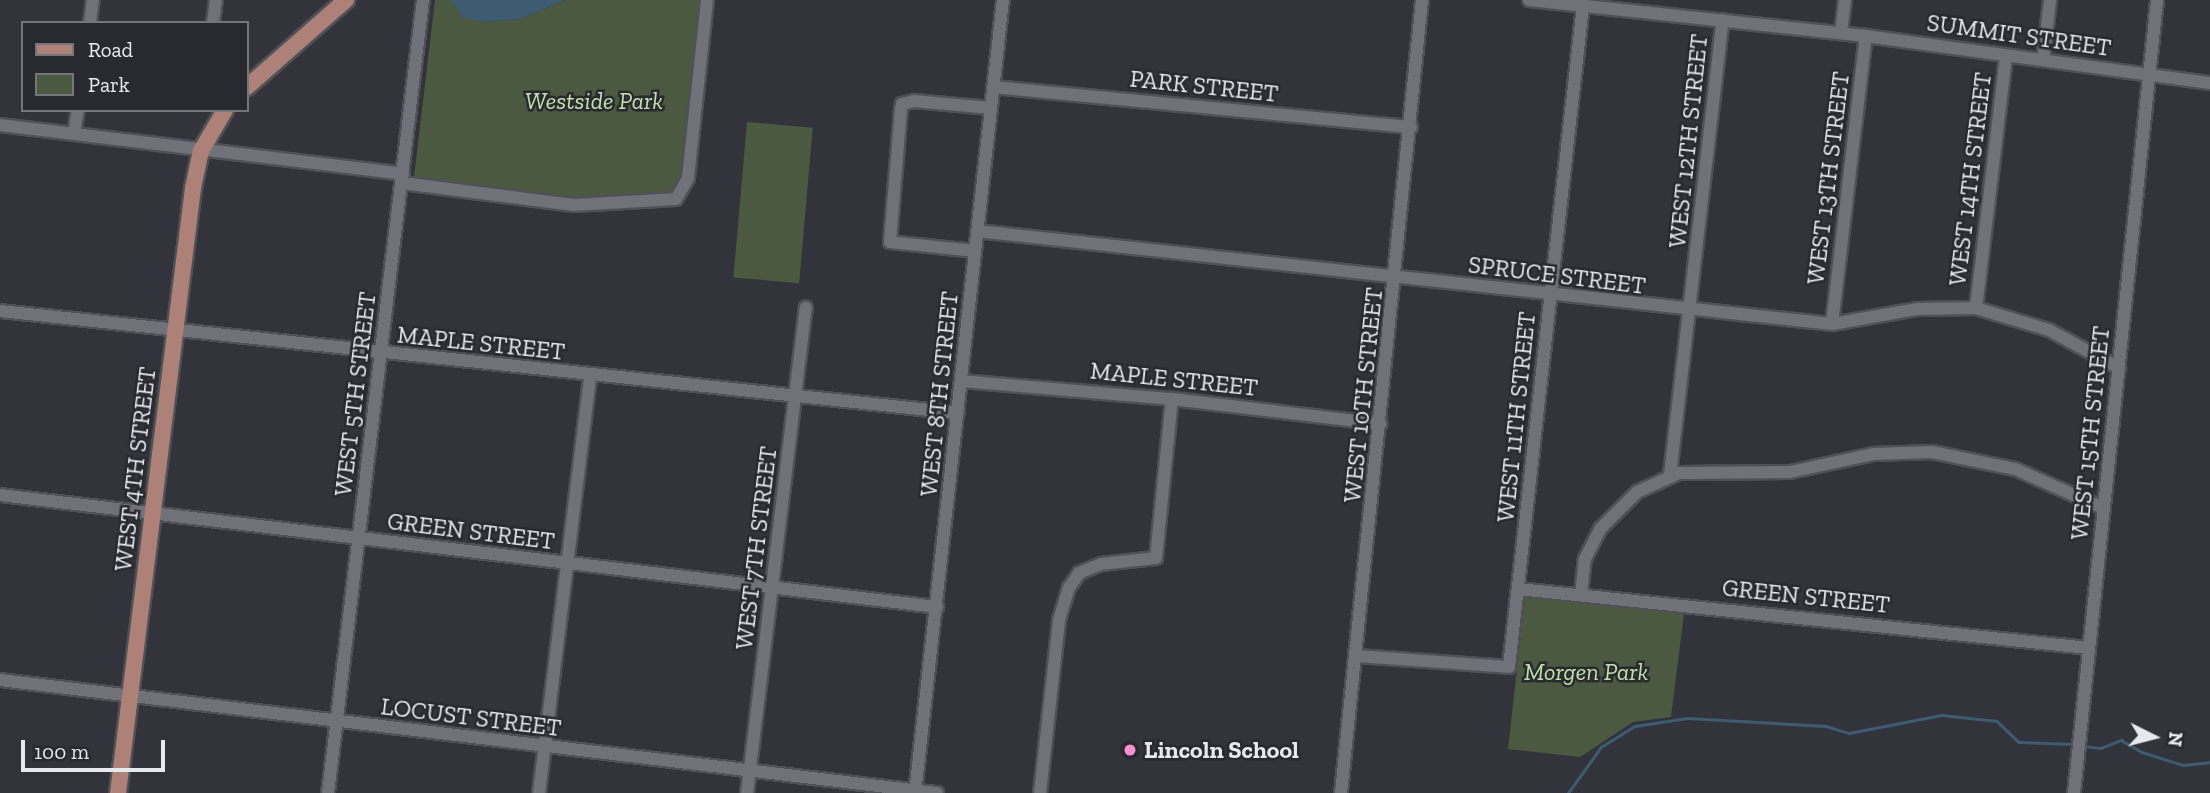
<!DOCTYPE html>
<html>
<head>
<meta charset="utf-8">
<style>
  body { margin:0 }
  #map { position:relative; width:2210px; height:793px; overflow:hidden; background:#33333b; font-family:"Zilla Slab",serif }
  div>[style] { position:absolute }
  .green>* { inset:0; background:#4b5941; transform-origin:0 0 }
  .water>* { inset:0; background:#3d5b71 }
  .stream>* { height:2.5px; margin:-1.25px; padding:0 1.25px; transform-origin:1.25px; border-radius:1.25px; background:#3d5b71 }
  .roads { filter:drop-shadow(2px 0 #505157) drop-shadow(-2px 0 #505157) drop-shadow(0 2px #505157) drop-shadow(0 -2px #505157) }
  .minor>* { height:12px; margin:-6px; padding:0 6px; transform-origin:6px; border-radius:6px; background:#71717a }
  .major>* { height:16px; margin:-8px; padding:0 8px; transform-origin:8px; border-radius:8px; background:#ad8178 }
  .dots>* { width:19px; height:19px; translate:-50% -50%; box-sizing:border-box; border:4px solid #292930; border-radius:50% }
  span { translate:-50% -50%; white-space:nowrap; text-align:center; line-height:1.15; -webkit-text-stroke:5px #292930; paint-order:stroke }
  .street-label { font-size:24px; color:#e8e9ee }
  .park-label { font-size:24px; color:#c2e1aa; font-style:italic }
  .poi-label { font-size:24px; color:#e8e9ee; font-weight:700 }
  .left { translate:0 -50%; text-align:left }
  .legend { position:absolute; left:21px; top:21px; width:228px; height:91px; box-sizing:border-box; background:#292930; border:2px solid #75767c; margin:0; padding:9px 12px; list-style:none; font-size:21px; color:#e8e9ee }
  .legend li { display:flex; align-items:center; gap:14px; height:35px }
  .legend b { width:35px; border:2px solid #75767c }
  .north { position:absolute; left:2119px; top:702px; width:70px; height:70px; -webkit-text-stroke:5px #292930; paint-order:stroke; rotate:96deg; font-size:19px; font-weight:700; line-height:28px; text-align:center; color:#e8e9ee }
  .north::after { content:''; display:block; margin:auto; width:24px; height:32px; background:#e8e9ee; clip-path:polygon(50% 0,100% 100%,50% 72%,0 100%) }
  .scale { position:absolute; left:21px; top:740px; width:144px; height:32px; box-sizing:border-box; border:4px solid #e8e9ee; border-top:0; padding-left:9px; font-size:21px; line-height:24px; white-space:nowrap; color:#e8e9ee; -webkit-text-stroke:5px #292930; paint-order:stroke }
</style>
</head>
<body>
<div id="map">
  <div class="green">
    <div style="clip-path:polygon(435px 0,451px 0,463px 17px,483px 22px,520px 19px,565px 0,707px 0,683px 193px,574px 205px,414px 177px)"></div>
    <div style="left:747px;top:122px;width:66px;height:156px;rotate:5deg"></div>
    <div style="clip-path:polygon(1525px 597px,1684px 614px,1671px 717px,1633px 722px,1580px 757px,1508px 749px)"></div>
  </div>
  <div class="water">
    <div style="clip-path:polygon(451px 0,565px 0,520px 19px,483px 22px,463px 18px)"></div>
  </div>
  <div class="stream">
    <div style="left:2084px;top:746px;width:17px;rotate:7deg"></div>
    <div style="left:2101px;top:748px;width:22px;rotate:-22deg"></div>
    <div style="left:2121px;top:740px;width:24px;rotate:30deg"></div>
    <div style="left:2142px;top:752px;width:43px;rotate:17.6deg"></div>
    <div style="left:2183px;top:765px;width:27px;rotate:-6deg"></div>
    <div style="left:1568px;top:793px;width:57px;rotate:-54.3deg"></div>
    <div style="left:1601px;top:747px;width:40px;rotate:-32deg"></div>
    <div style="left:1635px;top:726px;width:53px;rotate:-8.7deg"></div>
    <div style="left:1687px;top:718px;width:139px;rotate:3.3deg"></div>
    <div style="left:1826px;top:726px;width:24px;rotate:17deg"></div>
    <div style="left:1849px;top:733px;width:95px;rotate:-11deg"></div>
    <div style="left:1942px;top:715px;width:55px;rotate:6.2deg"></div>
    <div style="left:1997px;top:721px;width:30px;rotate:44deg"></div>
    <div style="left:2019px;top:742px;width:54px;rotate:2.1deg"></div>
  </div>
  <div class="roads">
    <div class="minor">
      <div style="left:1529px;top:0;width:339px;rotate:6.1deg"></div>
      <div style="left:1866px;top:36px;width:347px;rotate:7.8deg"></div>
      <div style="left:90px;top:23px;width:23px;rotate:-83deg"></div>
      <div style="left:213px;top:23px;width:23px;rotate:-83deg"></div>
      <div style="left:1841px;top:33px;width:33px;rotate:-83deg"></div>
      <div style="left:2043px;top:60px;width:60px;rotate:-83.3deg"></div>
      <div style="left:994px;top:87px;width:419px;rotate:5.5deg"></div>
      <div style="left:0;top:125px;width:406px;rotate:6.9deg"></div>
      <div style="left:74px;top:134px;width:24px;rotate:-81deg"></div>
      <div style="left:402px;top:183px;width:173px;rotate:7.3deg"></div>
      <div style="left:574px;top:205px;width:102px;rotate:-3.4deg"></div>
      <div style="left:676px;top:199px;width:24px;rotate:-60deg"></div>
      <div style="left:688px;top:178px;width:179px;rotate:-83.9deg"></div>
      <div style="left:977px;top:231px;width:860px;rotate:6.21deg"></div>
      <div style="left:1832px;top:324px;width:86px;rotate:-10deg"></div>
      <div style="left:1917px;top:309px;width:59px;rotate:-1deg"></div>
      <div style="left:1976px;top:308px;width:76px;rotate:16.8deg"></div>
      <div style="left:2049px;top:330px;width:80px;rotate:28.5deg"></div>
      <div style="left:975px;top:251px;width:85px;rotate:-174deg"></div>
      <div style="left:890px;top:242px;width:133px;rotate:-85.3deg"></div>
      <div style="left:901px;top:109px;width:5px;rotate:-79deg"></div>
      <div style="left:902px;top:104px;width:12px;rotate:-14deg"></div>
      <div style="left:914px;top:101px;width:77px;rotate:5.2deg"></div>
      <div style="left:1976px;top:308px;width:254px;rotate:-83.2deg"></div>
      <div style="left:0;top:311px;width:963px;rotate:6.08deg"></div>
      <div style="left:1832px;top:324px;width:290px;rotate:-83.3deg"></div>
      <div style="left:961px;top:381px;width:212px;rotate:4.9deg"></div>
      <div style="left:1172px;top:399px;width:210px;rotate:6.8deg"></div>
      <div style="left:1670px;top:475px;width:458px;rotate:-83.4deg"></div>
      <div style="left:0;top:495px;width:944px;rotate:6.82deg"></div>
      <div style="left:1518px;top:589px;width:574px;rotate:5.9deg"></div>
      <div style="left:1581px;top:595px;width:36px;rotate:-84deg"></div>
      <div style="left:1585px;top:559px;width:35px;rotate:-63deg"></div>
      <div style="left:1601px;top:528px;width:51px;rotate:-45deg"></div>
      <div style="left:1637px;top:492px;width:46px;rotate:-24.3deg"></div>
      <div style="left:1679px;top:473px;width:111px;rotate:-0.5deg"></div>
      <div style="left:1790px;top:472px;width:85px;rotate:-12.2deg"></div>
      <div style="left:1873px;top:454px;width:59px;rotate:-1.9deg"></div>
      <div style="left:1932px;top:452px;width:85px;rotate:11.6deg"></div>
      <div style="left:2015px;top:469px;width:96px;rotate:23.9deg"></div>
      <div style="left:1356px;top:656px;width:153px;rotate:4.1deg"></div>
      <div style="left:1509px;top:667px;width:666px;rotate:-83.62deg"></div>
      <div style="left:0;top:680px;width:944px;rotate:6.88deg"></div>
      <div style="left:328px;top:793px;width:799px;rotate:-83.17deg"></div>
      <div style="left:539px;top:793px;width:419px;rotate:-83deg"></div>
      <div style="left:747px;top:793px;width:489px;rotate:-83.1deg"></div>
      <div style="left:915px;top:793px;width:798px;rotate:-83.67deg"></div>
      <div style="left:1040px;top:793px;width:174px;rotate:-83.7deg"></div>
      <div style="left:1059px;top:620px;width:34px;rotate:-73deg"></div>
      <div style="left:1069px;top:588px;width:18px;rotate:-56deg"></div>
      <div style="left:1079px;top:573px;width:24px;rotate:-22deg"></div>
      <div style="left:1101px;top:564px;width:55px;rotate:-6.2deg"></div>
      <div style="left:1156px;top:558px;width:160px;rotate:-84.3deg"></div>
      <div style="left:1341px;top:793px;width:797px;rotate:-84.17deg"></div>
      <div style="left:2074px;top:793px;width:797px;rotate:-84.02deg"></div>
    </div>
    <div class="major">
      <div style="left:247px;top:87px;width:132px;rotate:-41.3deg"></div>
      <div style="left:118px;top:793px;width:610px;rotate:-82.93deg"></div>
      <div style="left:193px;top:188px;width:38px;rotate:-78deg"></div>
      <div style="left:201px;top:151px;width:48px;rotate:-59.7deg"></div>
    </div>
  </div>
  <div class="dots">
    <div style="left:1130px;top:750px;background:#f690d0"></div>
  </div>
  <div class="street-label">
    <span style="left:2019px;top:35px;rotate:8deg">SUMMIT STREET</span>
    <span style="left:1204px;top:86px;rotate:6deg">PARK STREET</span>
    <span style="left:1688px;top:141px;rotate:-84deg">WEST 12TH STREET</span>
    <span style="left:1828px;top:178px;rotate:-83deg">WEST 13TH STREET</span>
    <span style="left:1970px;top:179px;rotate:-83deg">WEST 14TH STREET</span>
    <span style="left:1557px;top:275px;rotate:7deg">SPRUCE STREET</span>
    <span style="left:481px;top:343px;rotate:6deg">MAPLE STREET</span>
    <span style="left:1174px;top:379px;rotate:6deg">MAPLE STREET</span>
    <span style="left:355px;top:394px;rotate:-83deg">WEST 5TH STREET</span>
    <span style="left:939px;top:394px;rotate:-84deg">WEST 8TH STREET</span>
    <span style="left:1363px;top:395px;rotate:-84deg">WEST 10TH STREET</span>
    <span style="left:1516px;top:417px;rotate:-84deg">WEST 11TH STREET</span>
    <span style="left:2090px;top:433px;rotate:-84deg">WEST 15TH STREET</span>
    <span style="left:135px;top:469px;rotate:-83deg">WEST 4TH STREET</span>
    <span style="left:471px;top:531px;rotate:7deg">GREEN STREET</span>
    <span style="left:756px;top:548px;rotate:-83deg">WEST 7TH STREET</span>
    <span style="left:1806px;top:596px;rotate:6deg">GREEN STREET</span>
    <span style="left:471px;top:717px;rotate:7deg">LOCUST STREET</span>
  </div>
  <div class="park-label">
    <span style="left:594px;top:101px">Westside Park</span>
    <span style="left:1586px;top:672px">Morgen Park</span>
  </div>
  <div class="poi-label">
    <span class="left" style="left:1144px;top:750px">Lincoln School</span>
  </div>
  <ul class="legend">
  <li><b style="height:9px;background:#ad8178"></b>Road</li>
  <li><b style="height:19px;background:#4b5941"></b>Park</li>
  </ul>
  <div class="north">N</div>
  <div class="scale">100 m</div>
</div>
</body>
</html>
